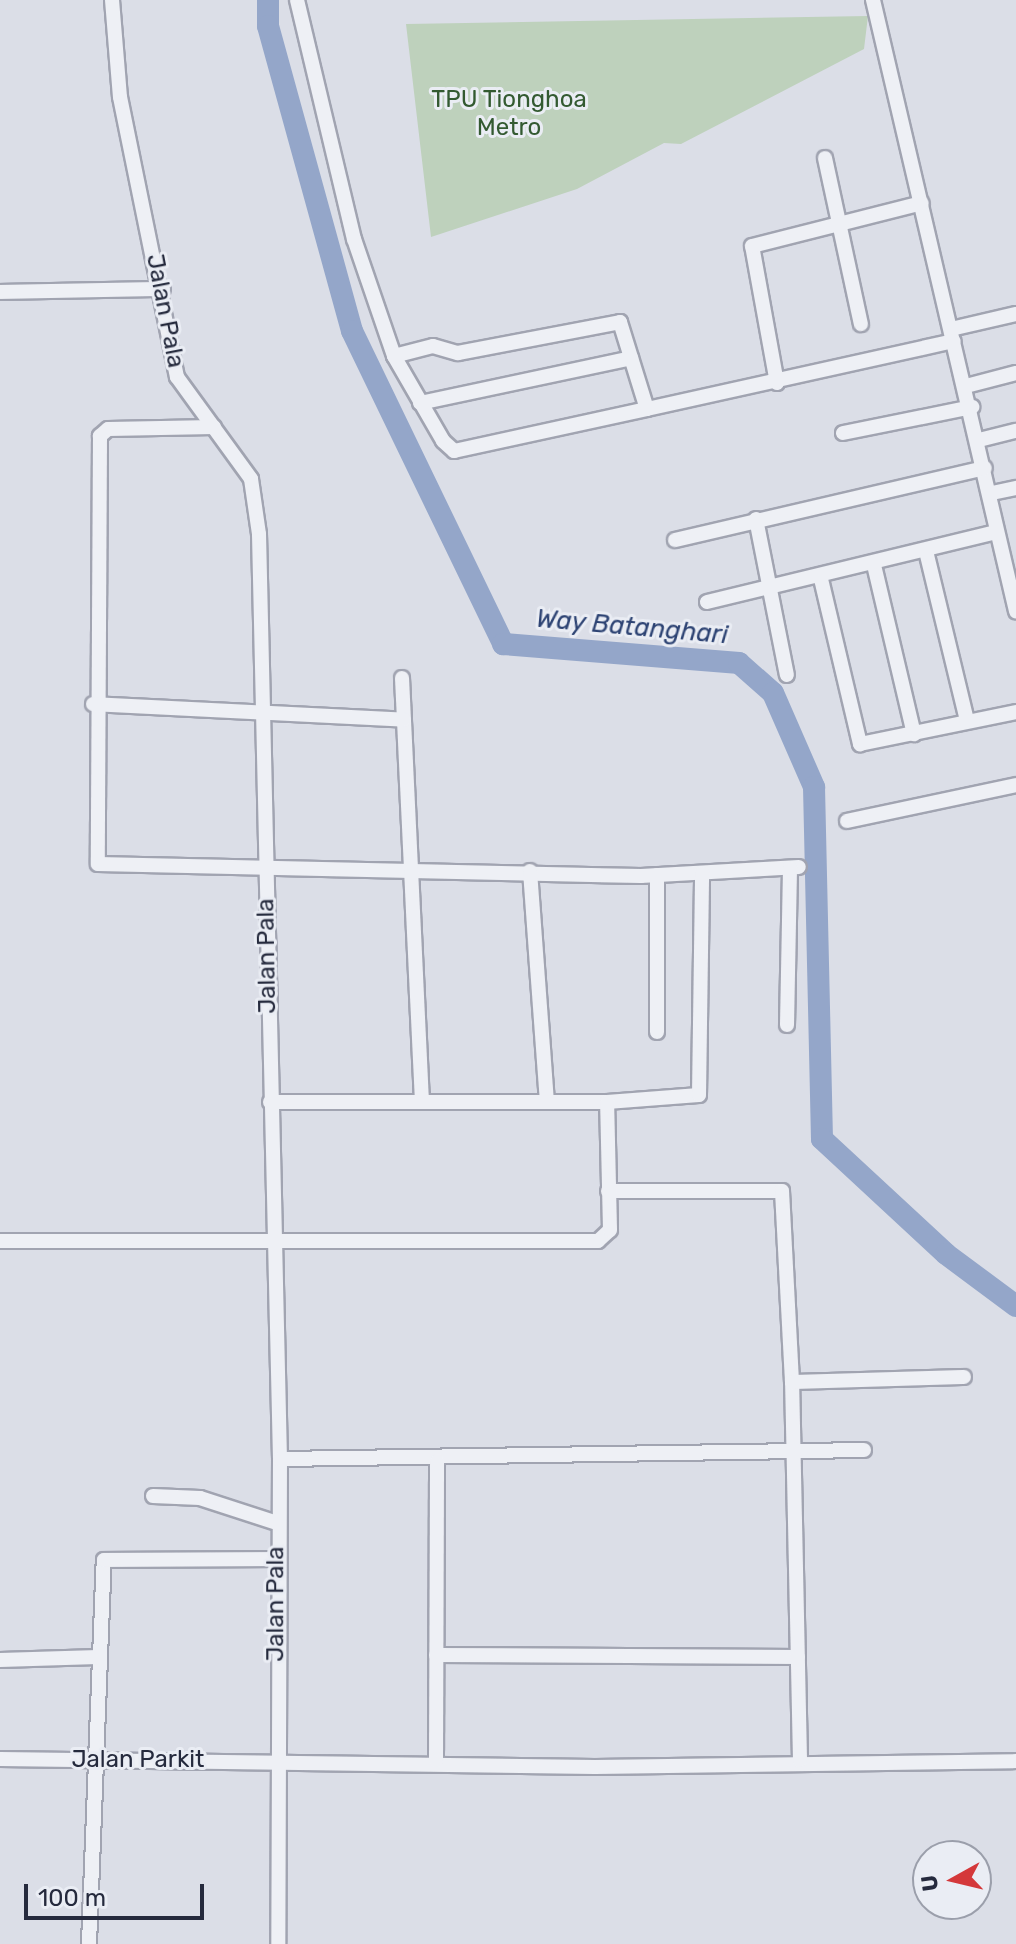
<!DOCTYPE html>
<html>
<head>
<meta charset="utf-8">
<style>
  body { margin:0 }
  #map { position:relative; width:1016px; height:1944px; overflow:hidden; background:#dbdee7; font-family:Rubik,sans-serif }
  div>[style] { position:absolute }
  .green>* { inset:0; background:#bed1bc }
  .river>* { height:22px; margin:-11px; padding:0 11px; transform-origin:11px; border-radius:11px; background:#94a6c9 }
  .roads { filter:drop-shadow(2px 0 #a1a4b1) drop-shadow(-2px 0 #a1a4b1) drop-shadow(0 2px #a1a4b1) drop-shadow(0 -2px #a1a4b1) }
  .minor>* { height:14px; margin:-7px; padding:0 7px; transform-origin:7px; border-radius:7px; background:#eef0f5 }
  span { translate:-50% -50%; white-space:nowrap; text-align:center; line-height:1.15; -webkit-text-stroke:6px #eaedf4; paint-order:stroke }
  .park-label { font-size:24px; color:#335a31 }
  .street-label { font-size:24px; color:#252a3d }
  .water-label { font-size:26px; color:#2d4373; font-style:italic }
  .north { position:absolute; left:912px; top:1840px; width:80px; height:80px; box-sizing:border-box; background:#eaedf4; border:2px solid #9b9fab; border-radius:50%; rotate:262deg; font-size:22px; font-weight:700; line-height:32px; text-align:center; color:#252a3d }
  .north::after { content:''; display:block; margin:auto; width:28px; height:36px; background:#d4383a; clip-path:polygon(50% 0,100% 100%,50% 72%,0 100%) }
  .scale { position:absolute; left:24px; top:1884px; width:180px; height:36px; box-sizing:border-box; border:4px solid #252a3d; border-top:0; padding-left:10px; font-size:24px; line-height:28px; white-space:nowrap; color:#252a3d; -webkit-text-stroke:6px #eaedf4; paint-order:stroke }
</style>
</head>
<body>
<div id="map">
  <div class="green">
    <div style="clip-path:polygon(868px 16px,864px 49px,681px 144px,664px 143px,577px 189px,431px 237px,406px 24px)"></div>
  </div>
  <div class="river">
    <div style="left:268px;top:0;width:26px;rotate:90deg"></div>
    <div style="left:268px;top:26px;width:316px;rotate:74.6deg"></div>
    <div style="left:352px;top:331px;width:348px;rotate:64.2deg"></div>
    <div style="left:503px;top:644px;width:237px;rotate:4.6deg"></div>
    <div style="left:739px;top:663px;width:45px;rotate:41.4deg"></div>
    <div style="left:773px;top:693px;width:103px;rotate:66.4deg"></div>
    <div style="left:814px;top:787px;width:352px;rotate:88.7deg"></div>
    <div style="left:822px;top:1139px;width:169px;rotate:42.8deg"></div>
    <div style="left:946px;top:1254px;width:87px;rotate:36.6deg"></div>
  </div>
  <div class="roads">
    <div class="minor">
      <div style="left:112px;top:0;width:97px;rotate:85.3deg"></div>
      <div style="left:120px;top:97px;width:286px;rotate:78.5deg"></div>
      <div style="left:177px;top:377px;width:126px;rotate:54deg"></div>
      <div style="left:251px;top:479px;width:56px;rotate:81.7deg"></div>
      <div style="left:259px;top:534px;width:925px;rotate:88.7deg"></div>
      <div style="left:280px;top:1459px;width:485px;rotate:90.2deg"></div>
      <div style="left:297px;top:0;width:246px;rotate:76.6deg"></div>
      <div style="left:354px;top:239px;width:124px;rotate:71.1deg"></div>
      <div style="left:394px;top:356px;width:98px;rotate:60deg"></div>
      <div style="left:443px;top:441px;width:15px;rotate:42deg"></div>
      <div style="left:454px;top:451px;width:198px;rotate:-12.3deg"></div>
      <div style="left:873px;top:0;width:628px;rotate:76.83deg"></div>
      <div style="left:825px;top:158px;width:170px;rotate:77.8deg"></div>
      <div style="left:0;top:292px;width:163px;rotate:-1.1deg"></div>
      <div style="left:951px;top:329px;width:67px;rotate:-13deg"></div>
      <div style="left:394px;top:356px;width:40px;rotate:-14.4deg"></div>
      <div style="left:433px;top:346px;width:26px;rotate:16deg"></div>
      <div style="left:458px;top:353px;width:165px;rotate:-10.8deg"></div>
      <div style="left:620px;top:322px;width:91px;rotate:72.8deg"></div>
      <div style="left:647px;top:409px;width:314px;rotate:-12.5deg"></div>
      <div style="left:777px;top:383px;width:139px;rotate:-100.3deg"></div>
      <div style="left:752px;top:246px;width:175px;rotate:-14.2deg"></div>
      <div style="left:966px;top:386px;width:52px;rotate:-14.6deg"></div>
      <div style="left:420px;top:403px;width:216px;rotate:-12deg"></div>
      <div style="left:214px;top:427px;width:106px;rotate:178.9deg"></div>
      <div style="left:108px;top:429px;width:11px;rotate:139deg"></div>
      <div style="left:100px;top:436px;width:428px;rotate:90.3deg"></div>
      <div style="left:98px;top:864px;width:543px;rotate:1.27deg"></div>
      <div style="left:641px;top:876px;width:158px;rotate:-3.3deg"></div>
      <div style="left:843px;top:433px;width:132px;rotate:-11.4deg"></div>
      <div style="left:979px;top:440px;width:38px;rotate:-14deg"></div>
      <div style="left:992px;top:493px;width:25px;rotate:-12deg"></div>
      <div style="left:756px;top:519px;width:159px;rotate:78.8deg"></div>
      <div style="left:675px;top:540px;width:318px;rotate:-13.1deg"></div>
      <div style="left:926px;top:551px;width:175px;rotate:76.4deg"></div>
      <div style="left:874px;top:565px;width:174px;rotate:76.7deg"></div>
      <div style="left:821px;top:579px;width:170px;rotate:76.7deg"></div>
      <div style="left:860px;top:744px;width:159px;rotate:-11.6deg"></div>
      <div style="left:707px;top:602px;width:298px;rotate:-13.6deg"></div>
      <div style="left:402px;top:678px;width:424px;rotate:87.3deg"></div>
      <div style="left:93px;top:704px;width:311px;rotate:2.9deg"></div>
      <div style="left:847px;top:821px;width:173px;rotate:-12deg"></div>
      <div style="left:530px;top:871px;width:231px;rotate:85.8deg"></div>
      <div style="left:787px;top:1025px;width:157px;rotate:-88.9deg"></div>
      <div style="left:657px;top:1032px;width:157px;rotate:-90deg"></div>
      <div style="left:270px;top:1102px;width:337px"></div>
      <div style="left:607px;top:1102px;width:92px;rotate:-4.4deg"></div>
      <div style="left:699px;top:1095px;width:222px;rotate:-89.2deg"></div>
      <div style="left:608px;top:1191px;width:174px"></div>
      <div style="left:782px;top:1191px;width:191px;rotate:87deg"></div>
      <div style="left:0;top:1241px;width:598px"></div>
      <div style="left:598px;top:1241px;width:16px;rotate:-43deg"></div>
      <div style="left:610px;top:1230px;width:128px;rotate:-91.3deg"></div>
      <div style="left:280px;top:1459px;width:584px;rotate:-0.88deg"></div>
      <div style="left:153px;top:1496px;width:47px;rotate:2.4deg"></div>
      <div style="left:200px;top:1498px;width:81px;rotate:18deg"></div>
      <div style="left:436px;top:1655px;width:362px;rotate:0.3deg"></div>
      <div style="left:0;top:1660px;width:98px;rotate:-1.8deg"></div>
      <div style="left:0;top:1759px;width:595px;rotate:0.77deg"></div>
      <div style="left:595px;top:1767px;width:421px;rotate:-0.8deg"></div>
      <div style="left:436px;top:1760px;width:299px;rotate:-89.8deg"></div>
      <div style="left:800px;top:1760px;width:378px;rotate:-91.2deg"></div>
      <div style="left:792px;top:1382px;width:172px;rotate:-1.7deg"></div>
      <div style="left:89px;top:1944px;width:384px;rotate:-87.8deg"></div>
      <div style="left:104px;top:1560px;width:172px;rotate:-0.3deg"></div>
    </div>
  </div>
  <div class="park-label">
    <span style="left:509px;top:114px">TPU Tionghoa<br>Metro</span>
  </div>
  <div class="street-label">
    <span style="left:165px;top:311px;rotate:79deg">Jalan Pala</span>
    <span style="left:267px;top:956px;rotate:-91deg">Jalan Pala</span>
    <span style="left:276px;top:1604px;rotate:-90deg">Jalan Pala</span>
    <span style="left:138px;top:1760px">Jalan Parkit</span>
  </div>
  <div class="water-label">
    <span style="left:632px;top:627px;rotate:5deg">Way Batanghari</span>
  </div>
  <div class="north">U</div>
  <div class="scale">100 m</div>
</div>
</body>
</html>
